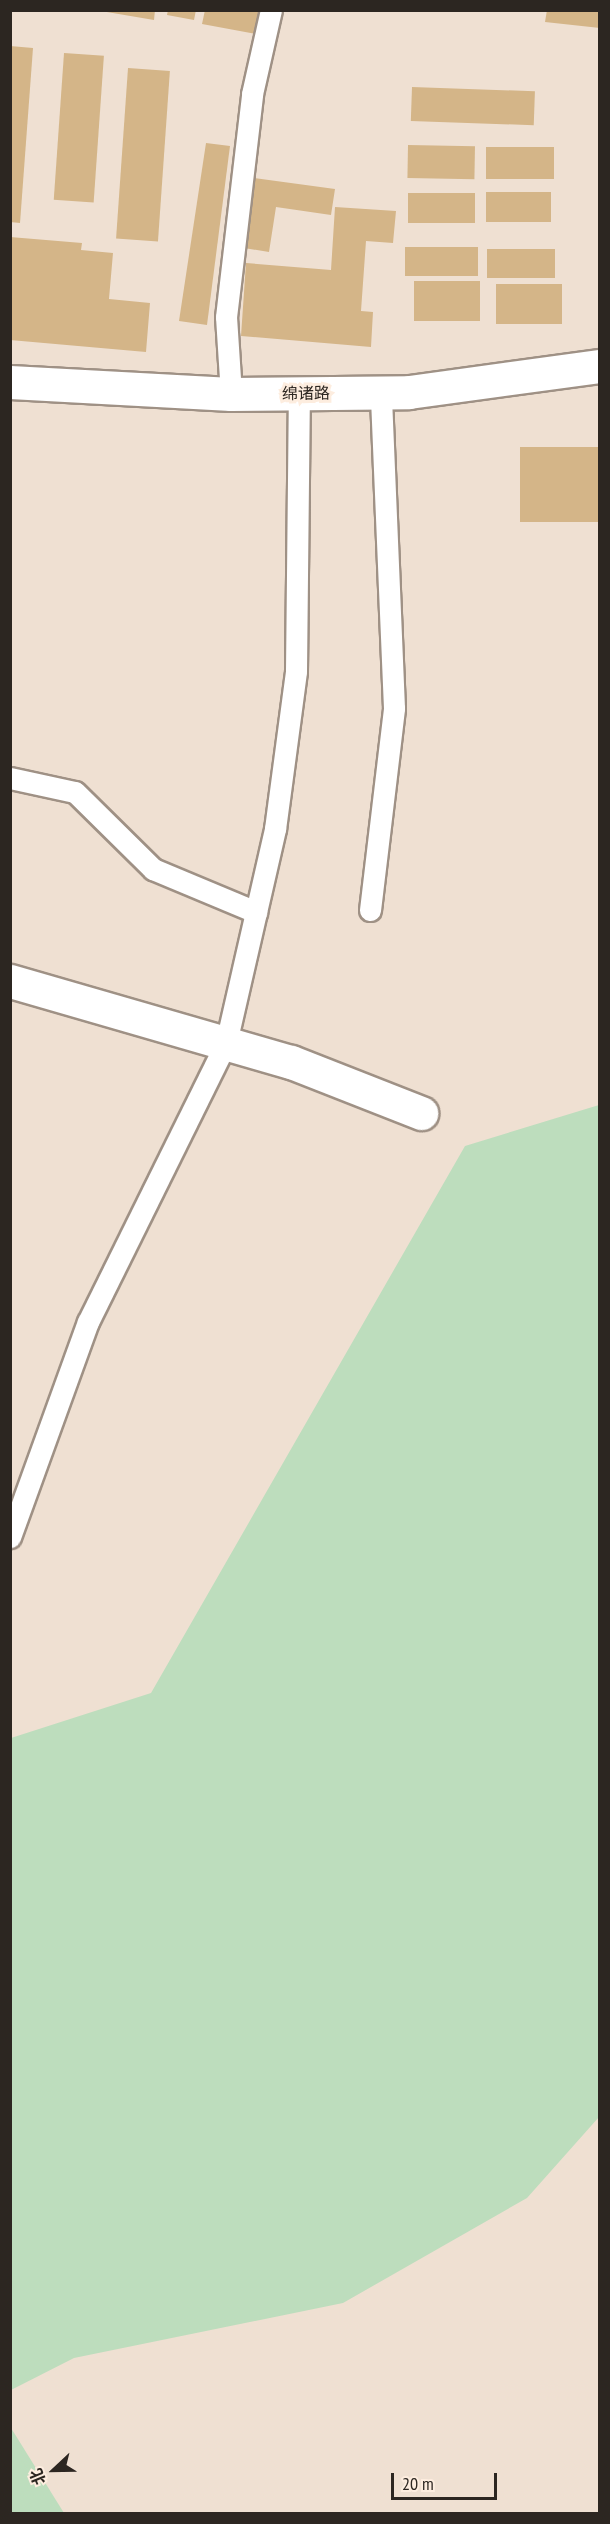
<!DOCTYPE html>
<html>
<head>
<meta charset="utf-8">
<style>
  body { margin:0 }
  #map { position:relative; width:610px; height:2524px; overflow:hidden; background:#efe0d2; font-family:"PT Sans Narrow","Noto Sans SC",sans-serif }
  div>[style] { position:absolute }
  .green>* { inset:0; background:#bdddbd }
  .building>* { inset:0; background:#d4b588; transform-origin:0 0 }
  .roads { filter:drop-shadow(2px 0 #9f9185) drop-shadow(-2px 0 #9f9185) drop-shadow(0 2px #9f9185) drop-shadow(0 -2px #9f9185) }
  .service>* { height:21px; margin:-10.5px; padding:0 10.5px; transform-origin:10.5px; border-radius:10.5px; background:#fff }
  .minor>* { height:33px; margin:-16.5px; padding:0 16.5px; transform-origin:16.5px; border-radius:16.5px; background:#fff }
  .tertiary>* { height:33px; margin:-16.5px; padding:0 16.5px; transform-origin:16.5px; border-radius:16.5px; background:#fff }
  span { translate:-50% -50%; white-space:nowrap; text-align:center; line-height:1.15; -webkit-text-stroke:6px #fdeddf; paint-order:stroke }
  .street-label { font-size:16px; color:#2c2621 }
  .frame { position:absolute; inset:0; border:12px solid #2c2621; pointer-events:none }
  .north { position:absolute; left:24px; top:2440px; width:60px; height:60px; -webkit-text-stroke:4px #fdeddf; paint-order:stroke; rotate:248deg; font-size:16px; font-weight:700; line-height:24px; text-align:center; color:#2c2621 }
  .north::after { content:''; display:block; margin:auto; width:21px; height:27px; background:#2c2621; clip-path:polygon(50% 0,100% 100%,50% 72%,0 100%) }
  .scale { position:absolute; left:391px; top:2473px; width:106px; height:27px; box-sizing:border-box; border:3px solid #2c2621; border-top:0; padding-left:8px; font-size:18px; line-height:21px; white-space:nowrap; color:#2c2621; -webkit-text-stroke:4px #fdeddf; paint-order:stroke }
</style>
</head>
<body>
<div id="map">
  <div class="green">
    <div style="clip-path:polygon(599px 1105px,599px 2117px,527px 2198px,343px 2303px,74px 2358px,11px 2390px,11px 1738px,151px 1693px,465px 1146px)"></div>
    <div style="clip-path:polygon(11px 2428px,64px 2513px,11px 2513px)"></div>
  </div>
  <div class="building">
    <div style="clip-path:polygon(95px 10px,155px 10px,154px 20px)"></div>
    <div style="clip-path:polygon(168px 10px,196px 10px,194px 20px,167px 15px)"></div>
    <div style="clip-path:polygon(205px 10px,260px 10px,256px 34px,202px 24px)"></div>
    <div style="clip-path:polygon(547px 10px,600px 10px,600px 28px,545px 22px)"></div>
    <div style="clip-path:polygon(10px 46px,33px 48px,20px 223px,10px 222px)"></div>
    <div style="left:64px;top:53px;width:40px;height:147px;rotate:4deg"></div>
    <div style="left:128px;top:68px;width:42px;height:171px;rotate:4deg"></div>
    <div style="left:412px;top:87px;width:123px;height:34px;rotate:2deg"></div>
    <div style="clip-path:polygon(206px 143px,230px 146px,207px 325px,179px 321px)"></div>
    <div style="left:408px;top:145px;width:67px;height:33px;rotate:1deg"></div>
    <div style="left:486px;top:147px;width:68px;height:32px"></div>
    <div style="clip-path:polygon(254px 178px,335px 189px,331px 215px,276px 207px,269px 252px,244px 248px)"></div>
    <div style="left:486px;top:192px;width:65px;height:30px"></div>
    <div style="left:408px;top:193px;width:67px;height:30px"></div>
    <div style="clip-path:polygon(335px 207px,396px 211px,393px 243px,366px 241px,361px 311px,373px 312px,371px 347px,241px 336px,246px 263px,331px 270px)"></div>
    <div style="clip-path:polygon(10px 237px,82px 243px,81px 250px,113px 253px,109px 299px,150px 303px,146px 352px,10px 340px)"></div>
    <div style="left:405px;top:247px;width:73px;height:29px"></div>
    <div style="left:487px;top:249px;width:68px;height:29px"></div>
    <div style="left:414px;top:281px;width:66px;height:40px"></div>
    <div style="left:496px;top:284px;width:66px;height:40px"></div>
    <div style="left:600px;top:447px;width:75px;height:80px;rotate:90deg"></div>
  </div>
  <div class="roads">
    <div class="service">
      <div style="left:231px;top:394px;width:77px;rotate:-93.7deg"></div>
      <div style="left:226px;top:317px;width:225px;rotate:-83.3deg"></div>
      <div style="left:252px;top:94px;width:86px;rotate:-77.3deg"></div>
      <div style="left:10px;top:778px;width:66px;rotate:12.2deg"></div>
      <div style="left:75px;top:792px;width:110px;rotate:44.6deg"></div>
      <div style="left:153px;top:869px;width:112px;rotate:22.7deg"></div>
      <div style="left:370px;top:910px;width:203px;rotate:-83.2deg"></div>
      <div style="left:394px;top:708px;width:316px;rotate:-92.4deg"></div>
      <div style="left:10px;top:1537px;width:229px;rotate:-70.1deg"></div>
      <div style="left:88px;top:1322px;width:311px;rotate:-63.7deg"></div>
      <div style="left:226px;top:1043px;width:220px;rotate:-77.1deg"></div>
      <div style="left:275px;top:829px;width:159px;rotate:-82.4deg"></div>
      <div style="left:296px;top:671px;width:278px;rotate:-89.4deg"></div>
    </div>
    <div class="minor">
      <div style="left:10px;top:981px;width:292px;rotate:16.1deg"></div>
      <div style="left:291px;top:1062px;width:140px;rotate:21.4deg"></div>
    </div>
    <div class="tertiary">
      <div style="left:10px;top:382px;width:221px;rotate:3.1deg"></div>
      <div style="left:231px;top:394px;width:178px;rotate:-0.6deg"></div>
      <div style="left:409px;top:392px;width:193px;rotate:-7.8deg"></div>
    </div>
  </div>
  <div class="street-label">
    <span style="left:306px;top:393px;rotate:-1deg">绵诸路</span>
  </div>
  <div class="frame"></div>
  <div class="north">北</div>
  <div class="scale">20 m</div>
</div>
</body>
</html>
